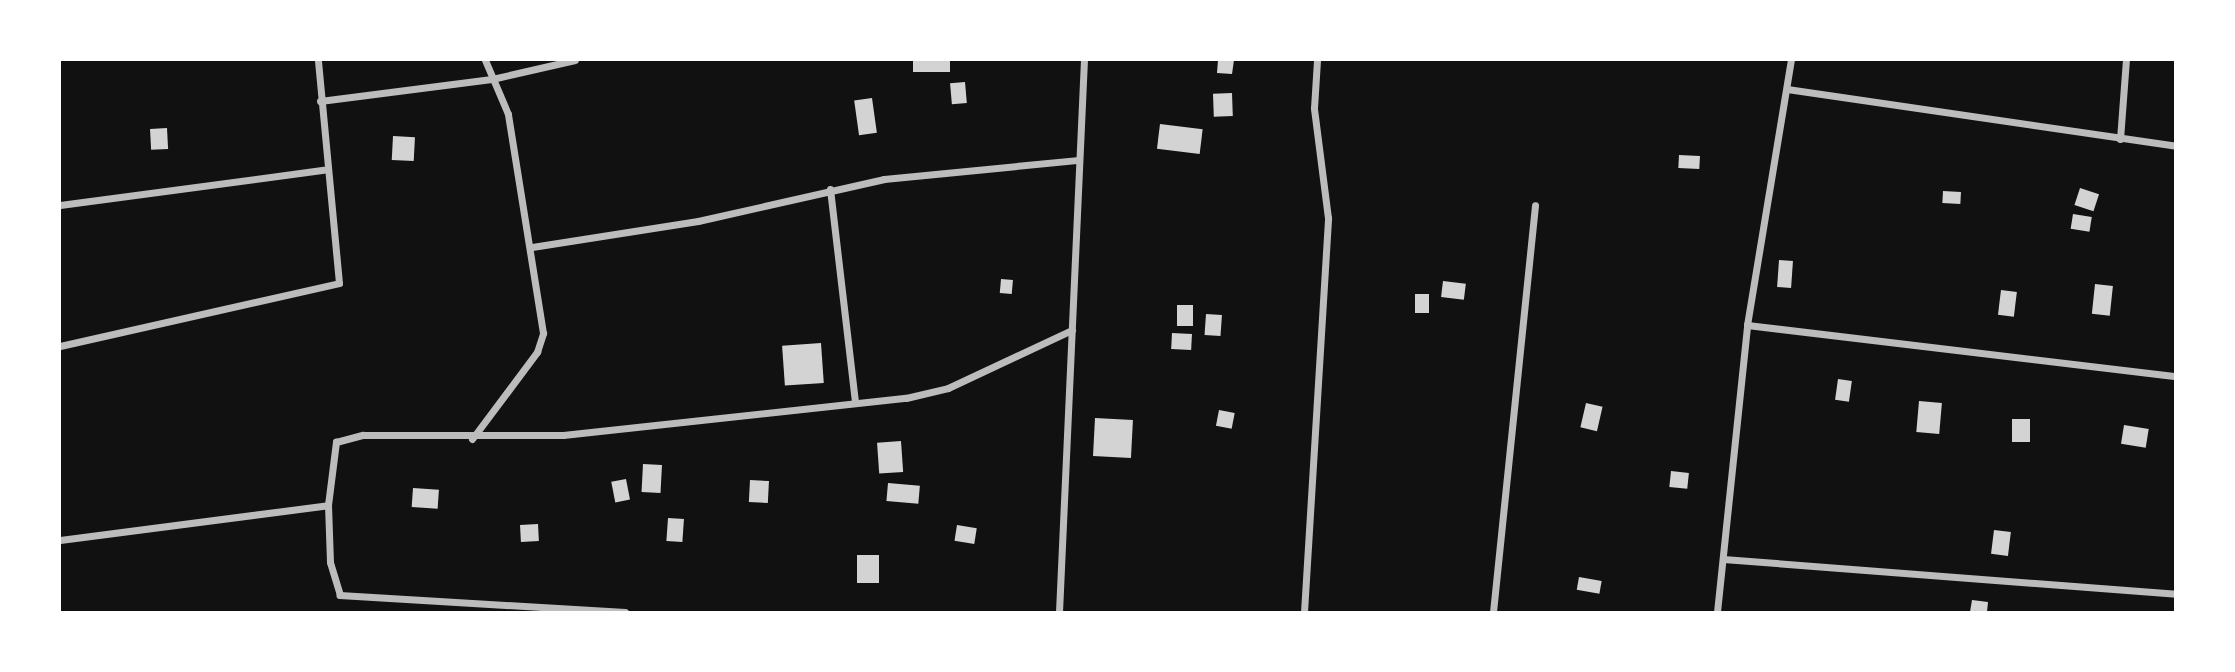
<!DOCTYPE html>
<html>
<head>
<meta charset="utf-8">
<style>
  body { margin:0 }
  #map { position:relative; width:2235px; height:672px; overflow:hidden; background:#111; font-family:"DM Sans",sans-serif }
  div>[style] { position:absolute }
  .building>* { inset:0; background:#d3d3d3; transform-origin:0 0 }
  .minor>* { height:7px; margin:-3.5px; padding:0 3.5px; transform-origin:3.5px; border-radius:3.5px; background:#bcbcbc }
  span { translate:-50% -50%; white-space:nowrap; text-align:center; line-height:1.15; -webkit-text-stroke:5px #fff; paint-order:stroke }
  .frame { position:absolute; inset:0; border:61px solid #fff; pointer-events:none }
</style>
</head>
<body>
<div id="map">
  <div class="building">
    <div style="left:913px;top:60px;width:37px;height:12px"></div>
    <div style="clip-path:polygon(1218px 60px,1234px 60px,1232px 74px,1217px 73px)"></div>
    <div style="left:965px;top:82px;width:21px;height:15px;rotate:85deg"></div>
    <div style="left:1232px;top:93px;width:23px;height:19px;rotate:88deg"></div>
    <div style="left:872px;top:98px;width:35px;height:18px;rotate:82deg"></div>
    <div style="left:1160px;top:124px;width:43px;height:25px;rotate:7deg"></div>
    <div style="left:167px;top:128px;width:21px;height:17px;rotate:87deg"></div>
    <div style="left:393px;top:136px;width:22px;height:24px;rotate:3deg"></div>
    <div style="left:1679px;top:155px;width:21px;height:13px;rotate:3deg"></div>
    <div style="left:2080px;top:188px;width:20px;height:18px;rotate:18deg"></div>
    <div style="left:1943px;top:191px;width:18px;height:12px;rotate:3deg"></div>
    <div style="left:2073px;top:214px;width:19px;height:15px;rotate:9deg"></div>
    <div style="left:1779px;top:260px;width:14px;height:27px;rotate:4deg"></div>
    <div style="left:1001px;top:279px;width:12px;height:14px;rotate:5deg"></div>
    <div style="left:1443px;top:281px;width:23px;height:16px;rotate:7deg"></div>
    <div style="left:2095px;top:284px;width:18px;height:30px;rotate:6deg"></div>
    <div style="left:2001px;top:290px;width:16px;height:25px;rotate:7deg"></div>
    <div style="left:1415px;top:294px;width:14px;height:19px"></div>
    <div style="left:1177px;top:305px;width:16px;height:21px"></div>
    <div style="left:1206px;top:314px;width:16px;height:21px;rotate:4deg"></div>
    <div style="left:1172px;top:333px;width:20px;height:16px;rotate:3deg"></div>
    <div style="left:821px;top:343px;width:40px;height:39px;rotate:86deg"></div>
    <div style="left:1838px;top:379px;width:14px;height:21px;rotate:8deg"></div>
    <div style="left:1919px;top:401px;width:23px;height:31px;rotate:5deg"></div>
    <div style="left:1586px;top:403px;width:17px;height:25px;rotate:13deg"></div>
    <div style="left:1219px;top:410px;width:16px;height:16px;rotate:11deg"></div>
    <div style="left:1095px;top:418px;width:38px;height:38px;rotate:3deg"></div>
    <div style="left:2012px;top:419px;width:18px;height:23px"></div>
    <div style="left:2124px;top:425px;width:25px;height:19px;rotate:9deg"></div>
    <div style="left:901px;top:441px;width:31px;height:24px;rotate:86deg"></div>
    <div style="left:643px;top:464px;width:19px;height:28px;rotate:3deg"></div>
    <div style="left:1671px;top:471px;width:18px;height:16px;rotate:6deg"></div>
    <div style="left:626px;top:479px;width:21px;height:15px;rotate:79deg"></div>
    <div style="left:750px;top:480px;width:19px;height:22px;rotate:3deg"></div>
    <div style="left:888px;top:483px;width:32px;height:18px;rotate:5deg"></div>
    <div style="left:413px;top:488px;width:26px;height:19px;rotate:4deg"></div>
    <div style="left:668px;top:518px;width:16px;height:23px;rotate:4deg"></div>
    <div style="left:538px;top:524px;width:17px;height:18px;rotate:87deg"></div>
    <div style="left:957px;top:525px;width:20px;height:16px;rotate:9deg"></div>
    <div style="left:1994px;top:530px;width:17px;height:24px;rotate:7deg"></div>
    <div style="left:857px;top:555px;width:22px;height:28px"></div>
    <div style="left:1579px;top:577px;width:23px;height:13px;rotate:10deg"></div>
    <div style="clip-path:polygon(1972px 600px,1988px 602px,1987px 612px,1970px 612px)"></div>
  </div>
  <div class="minor">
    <div style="left:1787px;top:89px;width:393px;rotate:8.3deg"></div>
    <div style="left:320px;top:101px;width:173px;rotate:-7.3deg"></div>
    <div style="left:492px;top:79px;width:85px;rotate:-12.9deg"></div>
    <div style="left:2120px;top:139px;width:79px;rotate:-85.7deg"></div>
    <div style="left:830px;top:189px;width:215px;rotate:83.3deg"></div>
    <div style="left:60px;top:205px;width:266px;rotate:-7.6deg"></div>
    <div style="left:532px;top:247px;width:168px;rotate:-8.9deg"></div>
    <div style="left:698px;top:221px;width:191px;rotate:-12.7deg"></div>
    <div style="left:884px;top:179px;width:196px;rotate:-5.6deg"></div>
    <div style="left:1747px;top:325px;width:432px;rotate:6.8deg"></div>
    <div style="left:60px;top:346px;width:286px;rotate:-12.7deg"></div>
    <div style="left:339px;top:283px;width:224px;rotate:-95.4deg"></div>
    <div style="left:472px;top:439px;width:109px;rotate:-53.2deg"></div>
    <div style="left:537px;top:352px;width:20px;rotate:-72deg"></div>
    <div style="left:543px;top:333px;width:222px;rotate:-99.1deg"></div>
    <div style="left:508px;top:114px;width:59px;rotate:-113.1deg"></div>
    <div style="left:60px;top:540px;width:270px;rotate:-7.4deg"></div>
    <div style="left:1723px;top:559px;width:454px;rotate:4.4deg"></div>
    <div style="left:625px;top:612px;width:286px;rotate:-176.6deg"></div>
    <div style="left:340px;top:595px;width:34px;rotate:-107deg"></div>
    <div style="left:330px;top:562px;width:57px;rotate:-92deg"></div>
    <div style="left:328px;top:505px;width:64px;rotate:-82.8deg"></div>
    <div style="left:336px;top:442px;width:28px;rotate:-15deg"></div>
    <div style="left:363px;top:435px;width:200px"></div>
    <div style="left:563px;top:435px;width:345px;rotate:-6.2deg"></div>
    <div style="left:906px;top:398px;width:43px;rotate:-13.4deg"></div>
    <div style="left:948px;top:388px;width:137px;rotate:-25.1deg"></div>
    <div style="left:1059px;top:612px;width:553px;rotate:-87.41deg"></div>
    <div style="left:1304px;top:612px;width:395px;rotate:-86.5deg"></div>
    <div style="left:1328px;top:218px;width:111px;rotate:-97.3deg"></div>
    <div style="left:1314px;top:108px;width:48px;rotate:-86.4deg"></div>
    <div style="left:1493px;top:612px;width:409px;rotate:-84.1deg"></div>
    <div style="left:1717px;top:612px;width:289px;rotate:-84deg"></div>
    <div style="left:1747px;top:325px;width:269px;rotate:-80.6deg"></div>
  </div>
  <div class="frame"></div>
</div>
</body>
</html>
